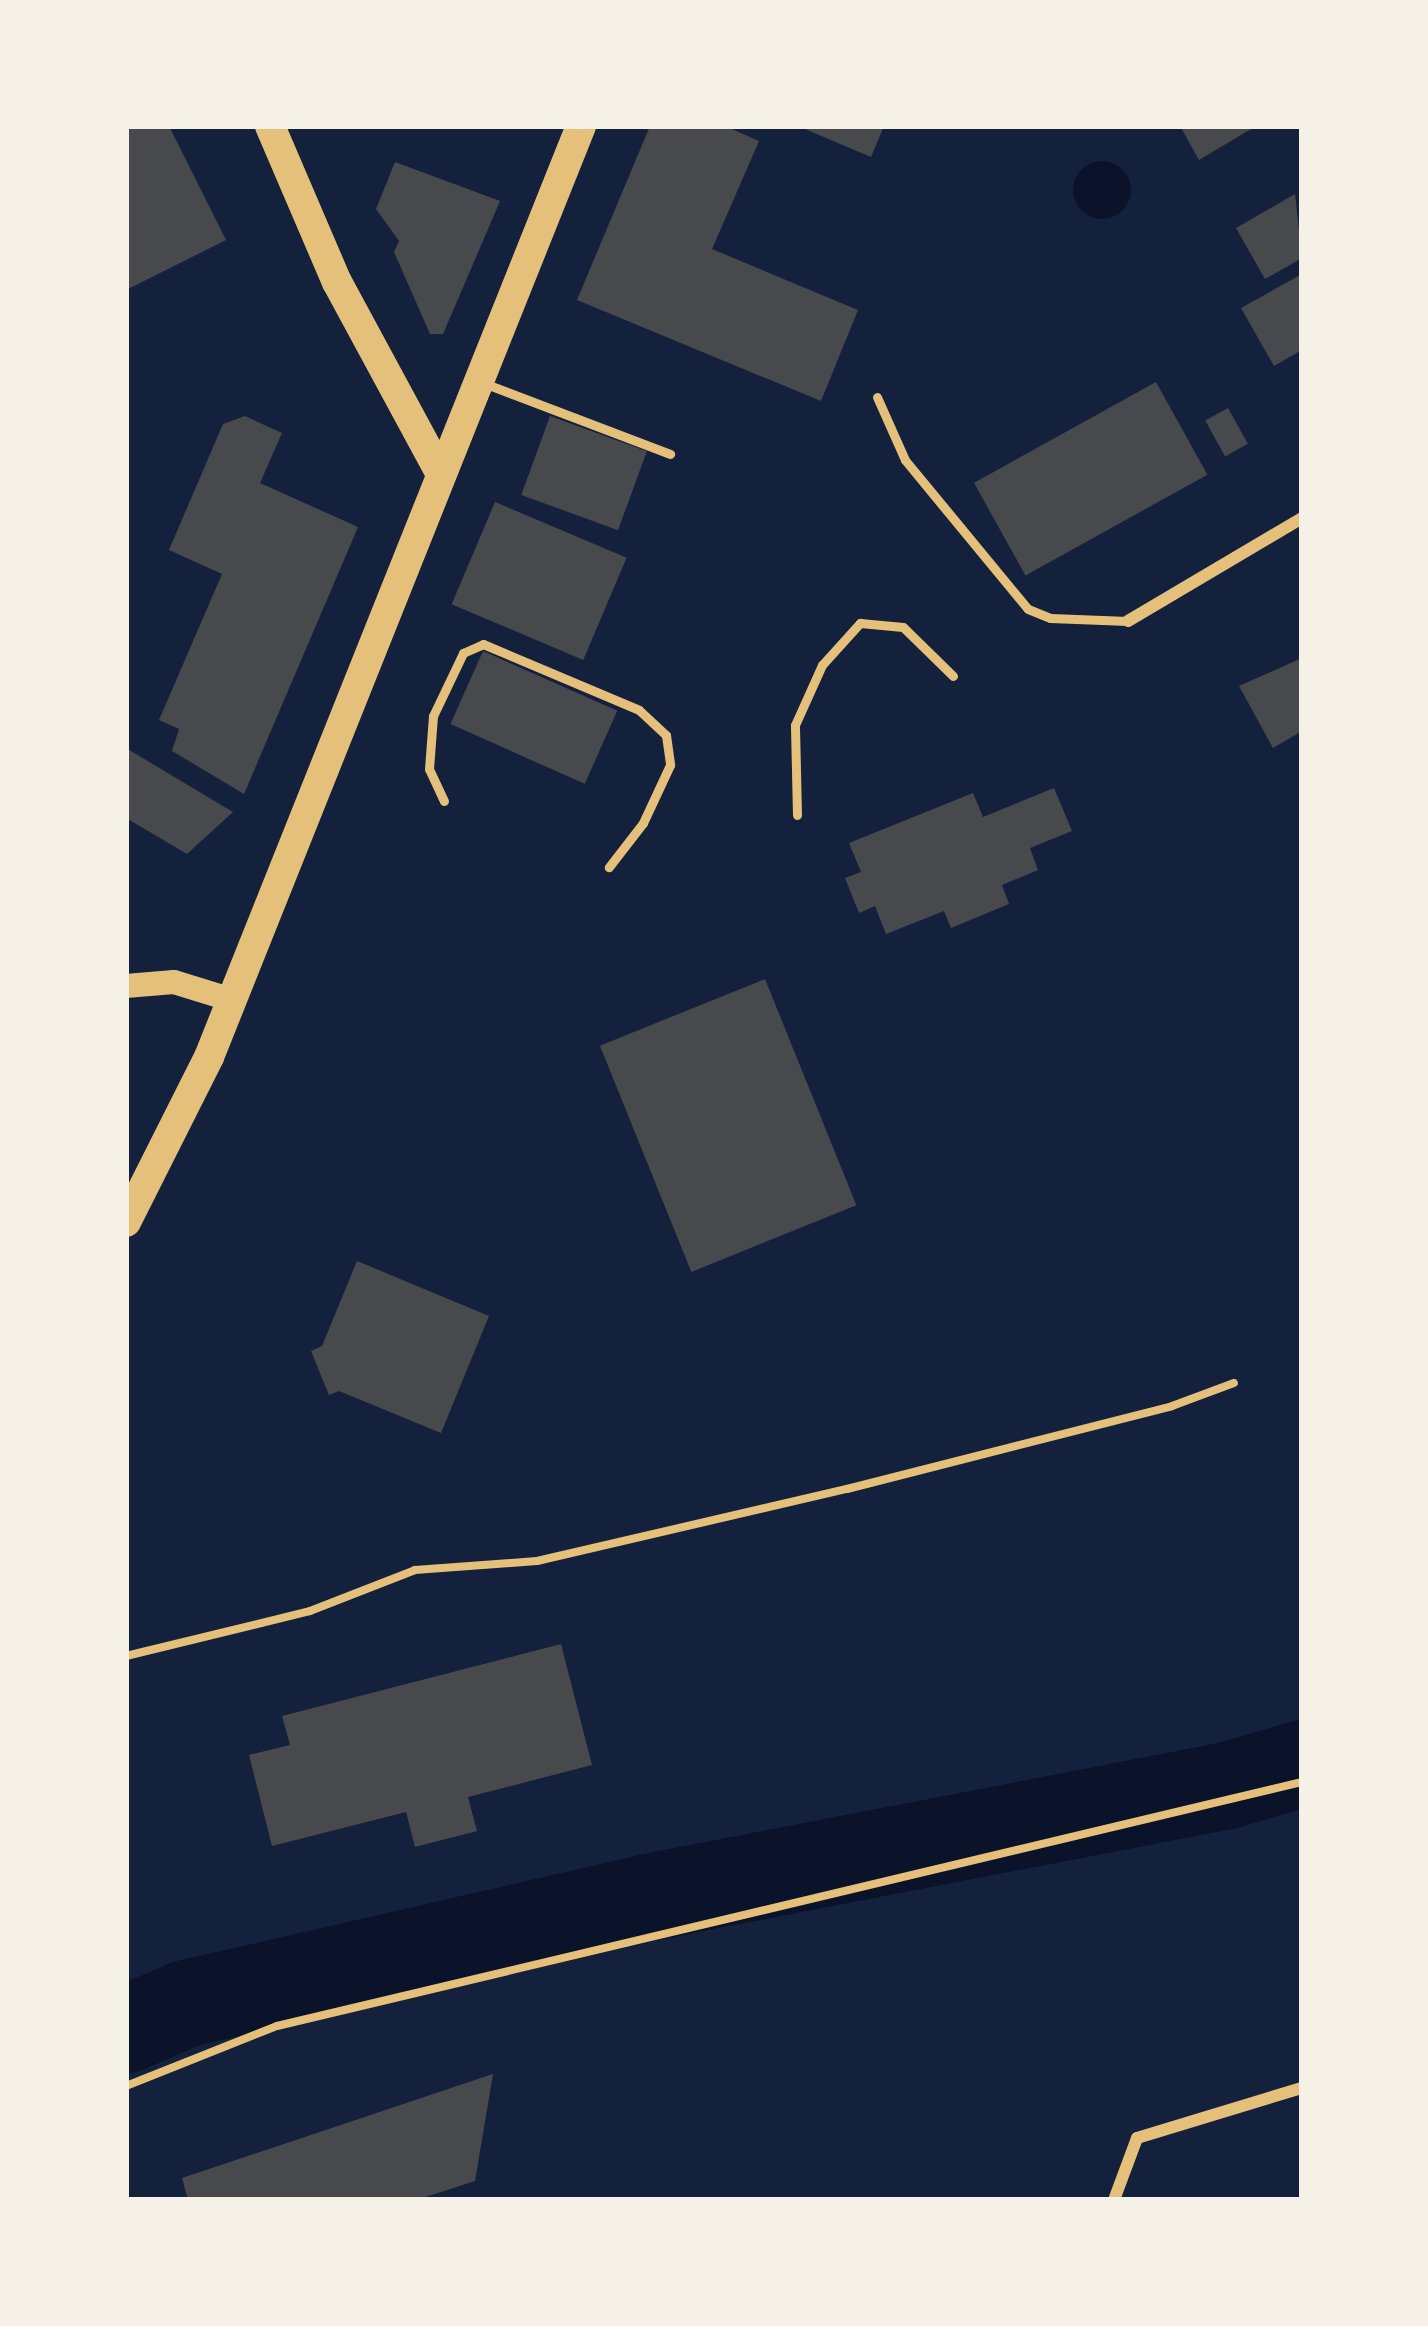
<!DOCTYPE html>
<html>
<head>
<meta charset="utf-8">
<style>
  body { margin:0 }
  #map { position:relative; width:1428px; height:2326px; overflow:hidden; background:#14213d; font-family:"Exo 2",sans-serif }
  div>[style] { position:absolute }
  .water>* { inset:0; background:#0b132b }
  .round { border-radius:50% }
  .river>* { height:87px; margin:-43.5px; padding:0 43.5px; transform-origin:43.5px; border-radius:43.5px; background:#0b132b }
  .building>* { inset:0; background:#48494c; transform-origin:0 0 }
  .path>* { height:8px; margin:-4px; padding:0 4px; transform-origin:4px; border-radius:4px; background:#e5c07b }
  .service>* { height:9px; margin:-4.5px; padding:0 4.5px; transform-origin:4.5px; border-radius:4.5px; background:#e5c07b }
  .minor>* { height:12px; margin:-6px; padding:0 6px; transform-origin:6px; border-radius:6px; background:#e5c07b }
  .secondary>* { height:24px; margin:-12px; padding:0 12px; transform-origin:12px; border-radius:12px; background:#e5c07b }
  .primary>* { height:30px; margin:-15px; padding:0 15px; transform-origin:15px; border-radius:15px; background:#e5c07b }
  span { translate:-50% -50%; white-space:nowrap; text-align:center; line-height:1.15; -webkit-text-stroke:9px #f6f1e7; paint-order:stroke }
  .frame { position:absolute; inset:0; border:129px solid #f6f1e7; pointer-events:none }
</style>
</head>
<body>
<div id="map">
  <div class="water">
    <div class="round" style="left:1073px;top:161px;width:58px;height:58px"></div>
  </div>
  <div class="river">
    <div style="left:126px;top:2029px;width:65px;rotate:-23.4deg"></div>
    <div style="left:186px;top:2003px;width:473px;rotate:-12.9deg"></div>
    <div style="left:647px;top:1897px;width:591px;rotate:-10.93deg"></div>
    <div style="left:1227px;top:1785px;width:78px;rotate:-16.3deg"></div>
  </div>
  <div class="building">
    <div style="clip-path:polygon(126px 126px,169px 126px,226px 240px,126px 290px)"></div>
    <div style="clip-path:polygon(650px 126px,725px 126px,759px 141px,712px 249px,858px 310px,821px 401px,577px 300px)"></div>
    <div style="clip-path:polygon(798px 126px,884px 126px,871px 157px)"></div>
    <div style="clip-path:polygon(1180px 126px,1256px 126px,1199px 160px)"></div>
    <div style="clip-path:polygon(395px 162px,500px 201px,443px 334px,430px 334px,394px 252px,399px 241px,376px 209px)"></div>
    <div style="clip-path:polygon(1295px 194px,1302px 258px,1265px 279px,1236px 228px)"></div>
    <div style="clip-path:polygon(1302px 274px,1302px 350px,1274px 366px,1241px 308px)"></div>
    <div style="left:1156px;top:382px;width:106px;height:208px;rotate:61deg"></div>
    <div style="left:1228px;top:408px;width:41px;height:26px;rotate:61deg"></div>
    <div style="clip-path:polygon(245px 416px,282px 433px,260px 483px,358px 527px,244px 794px,172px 751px,179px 729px,159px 720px,222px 574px,169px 550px,223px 424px)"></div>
    <div style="left:550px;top:416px;width:103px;height:84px;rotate:20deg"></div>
    <div style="left:495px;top:502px;width:143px;height:111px;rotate:23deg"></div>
    <div style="left:483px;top:651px;width:147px;height:80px;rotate:24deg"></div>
    <div style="clip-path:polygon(1302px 658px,1302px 731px,1273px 748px,1239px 686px)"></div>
    <div style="clip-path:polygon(126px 748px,233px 812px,187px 854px,126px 818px)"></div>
    <div style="clip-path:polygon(1054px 788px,1072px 831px,1030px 848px,1038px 870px,1002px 885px,1009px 904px,951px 928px,944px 911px,886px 934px,875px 906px,859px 913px,845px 878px,861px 872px,849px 843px,973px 793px,983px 817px)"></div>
    <div style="left:765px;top:979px;width:244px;height:178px;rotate:68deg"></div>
    <div style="clip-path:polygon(357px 1261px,489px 1316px,441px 1433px,339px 1391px,329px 1395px,311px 1351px,322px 1346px)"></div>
    <div style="clip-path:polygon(561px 1644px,592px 1765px,468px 1797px,477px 1831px,415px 1847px,406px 1812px,272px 1846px,249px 1755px,290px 1745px,282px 1716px)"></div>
    <div style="clip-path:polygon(493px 2074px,475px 2181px,416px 2200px,188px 2200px,182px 2178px)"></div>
  </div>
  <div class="path">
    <div style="left:126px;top:1656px;width:189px;rotate:-13.7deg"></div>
    <div style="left:310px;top:1611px;width:113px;rotate:-21.3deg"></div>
    <div style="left:415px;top:1570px;width:122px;rotate:-4.2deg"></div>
    <div style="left:537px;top:1561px;width:318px;rotate:-13.1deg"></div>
    <div style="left:847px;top:1489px;width:335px;rotate:-14.3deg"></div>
    <div style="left:1172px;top:1406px;width:66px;rotate:-20.4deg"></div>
    <div style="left:126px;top:2086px;width:162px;rotate:-21.7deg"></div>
    <div style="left:277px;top:2026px;width:1054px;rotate:-13.39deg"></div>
  </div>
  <div class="service">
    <div style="left:486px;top:384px;width:197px;rotate:20.8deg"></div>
    <div style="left:877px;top:397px;width:69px;rotate:66deg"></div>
    <div style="left:905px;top:460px;width:193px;rotate:50.5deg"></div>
    <div style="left:1028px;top:609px;width:24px;rotate:22deg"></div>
    <div style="left:1050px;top:618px;width:78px;rotate:2.2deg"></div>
    <div style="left:444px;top:801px;width:35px;rotate:-115deg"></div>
    <div style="left:429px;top:769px;width:53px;rotate:-85.7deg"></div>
    <div style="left:433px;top:716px;width:70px;rotate:-64.5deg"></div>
    <div style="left:463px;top:653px;width:22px;rotate:-24deg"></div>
    <div style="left:483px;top:644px;width:169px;rotate:22.9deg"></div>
    <div style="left:639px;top:710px;width:37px;rotate:43deg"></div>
    <div style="left:666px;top:735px;width:30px;rotate:82deg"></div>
    <div style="left:670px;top:765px;width:64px;rotate:115deg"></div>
    <div style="left:643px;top:823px;width:56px;rotate:127.7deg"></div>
    <div style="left:797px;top:815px;width:90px;rotate:-91.3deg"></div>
    <div style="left:795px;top:725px;width:66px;rotate:-65.8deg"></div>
    <div style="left:822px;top:665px;width:57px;rotate:-47.9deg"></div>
    <div style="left:860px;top:623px;width:43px;rotate:5.3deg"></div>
    <div style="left:903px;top:627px;width:70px;rotate:44.4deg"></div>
  </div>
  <div class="minor">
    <div style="left:1128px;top:621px;width:202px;rotate:-30.6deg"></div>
    <div style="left:1114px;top:2200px;width:66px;rotate:-69.6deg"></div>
    <div style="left:1137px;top:2138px;width:172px;rotate:-16.9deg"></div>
  </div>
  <div class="secondary">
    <div style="left:126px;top:986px;width:48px;rotate:-4.8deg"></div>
    <div style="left:174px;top:982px;width:61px;rotate:17.2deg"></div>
  </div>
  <div class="primary">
    <div style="left:270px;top:126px;width:170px;rotate:66.8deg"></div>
    <div style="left:337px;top:282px;width:215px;rotate:61.6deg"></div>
    <div style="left:126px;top:1222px;width:185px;rotate:-63.3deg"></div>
    <div style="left:209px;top:1057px;width:1003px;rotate:-68.22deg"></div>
  </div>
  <div class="frame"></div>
</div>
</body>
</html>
